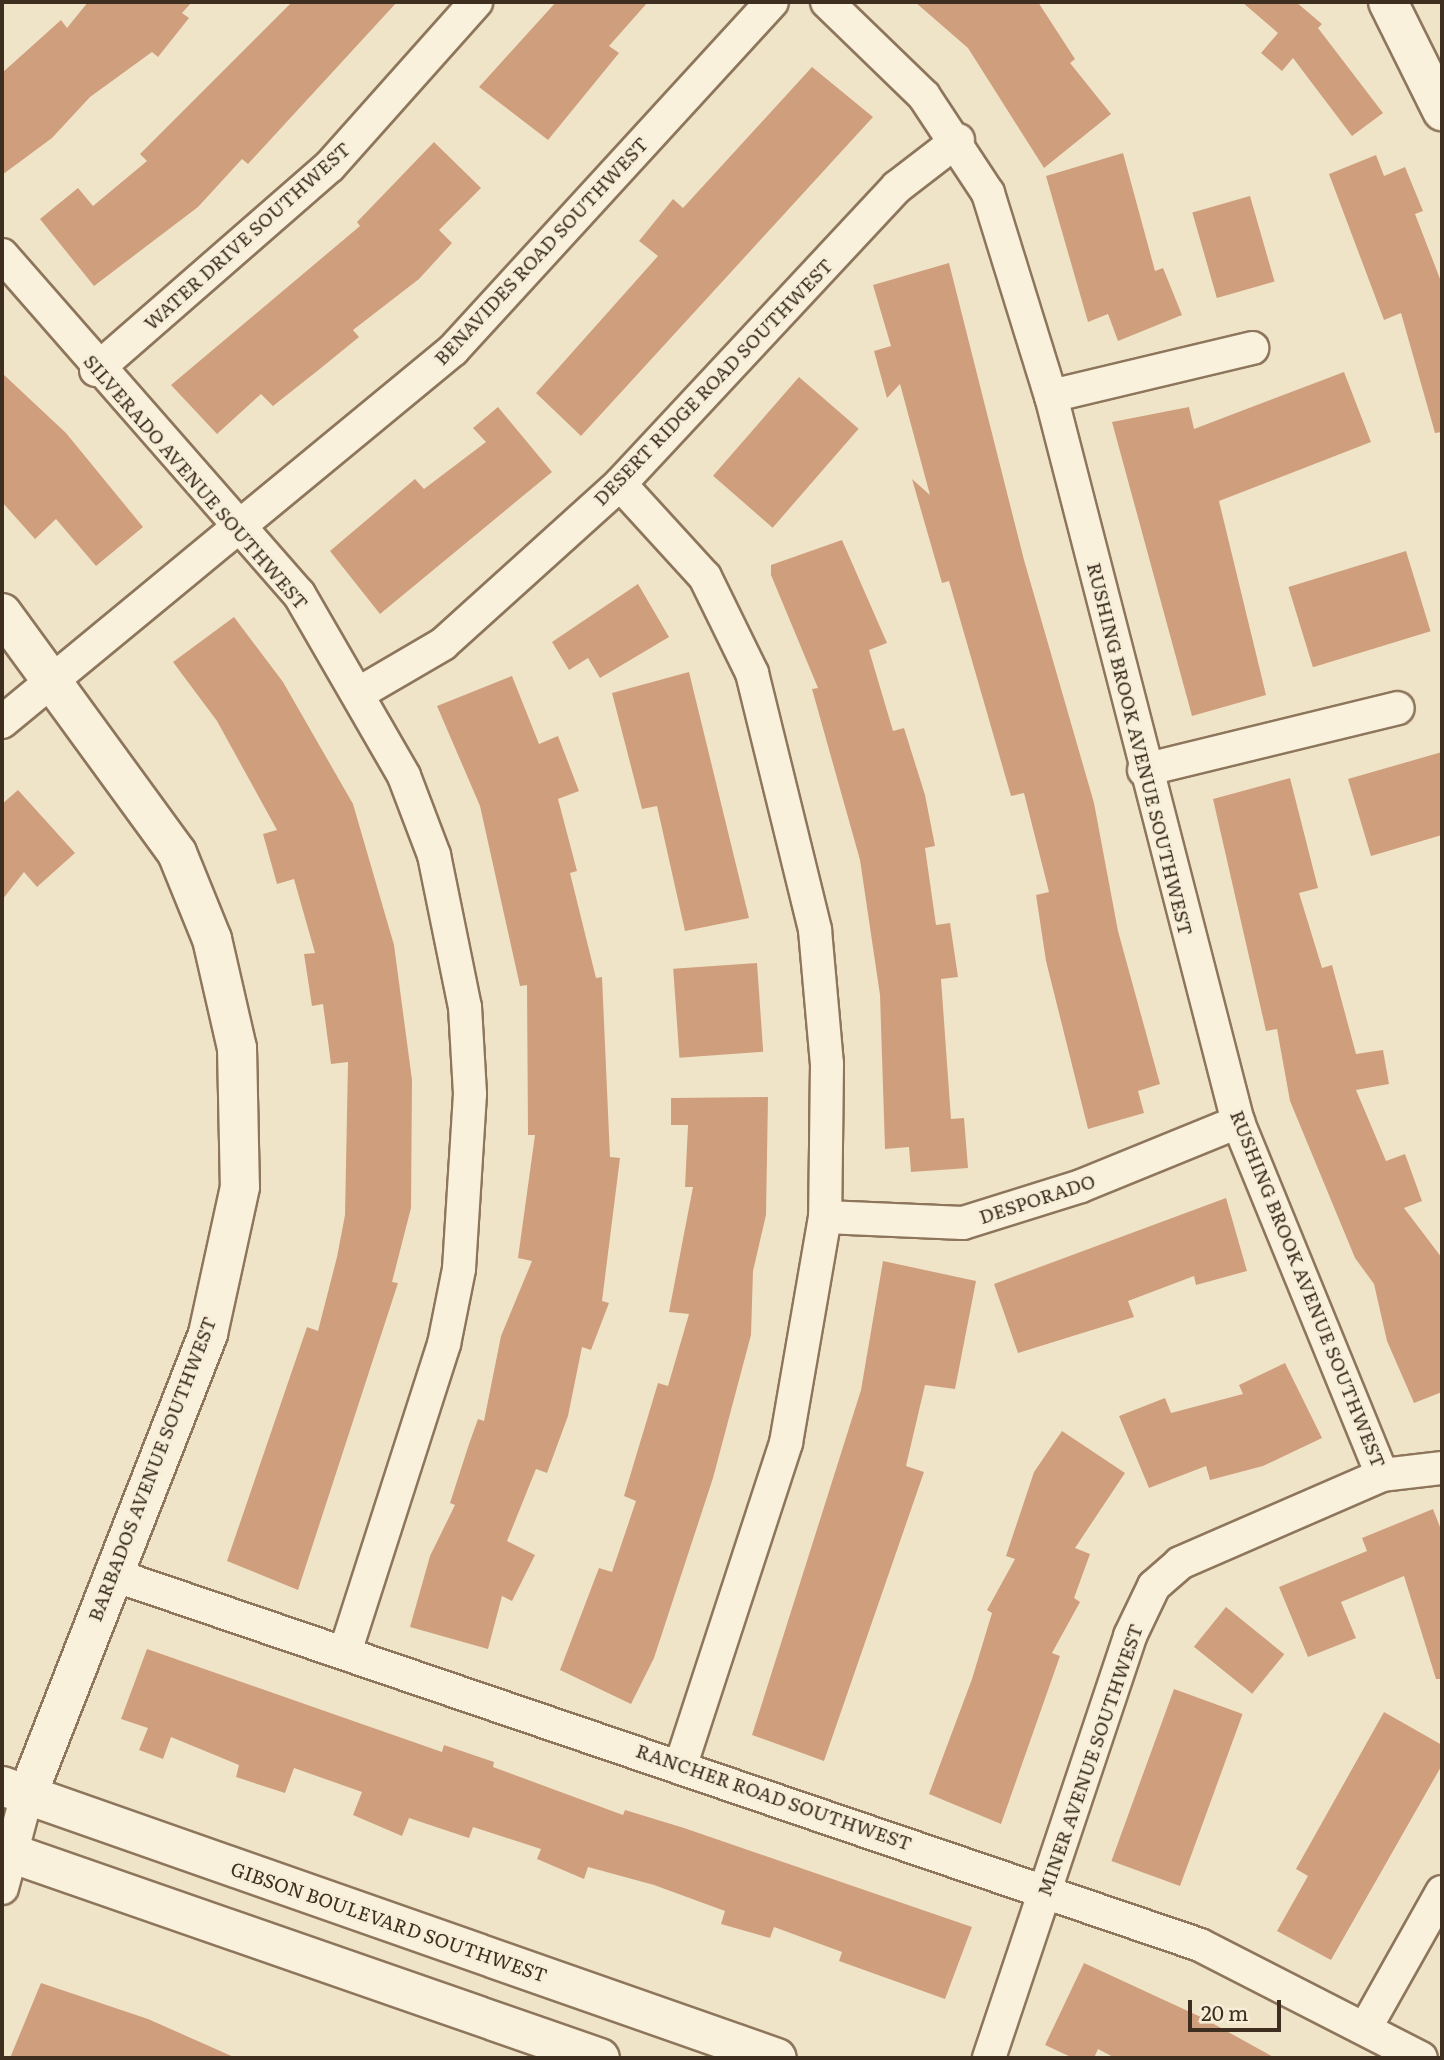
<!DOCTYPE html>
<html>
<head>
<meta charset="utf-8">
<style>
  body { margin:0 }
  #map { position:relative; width:1444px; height:2060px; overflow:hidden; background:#f0e4c8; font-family:Literata,serif }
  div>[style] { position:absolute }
  .building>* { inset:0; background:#cf9f7d; transform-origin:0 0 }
  .roads { filter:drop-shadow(2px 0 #8d765c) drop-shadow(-2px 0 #8d765c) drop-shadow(0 2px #8d765c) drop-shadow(0 -2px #8d765c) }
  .minor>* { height:32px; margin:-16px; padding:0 16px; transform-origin:16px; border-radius:16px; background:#faf1dc }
  .tertiary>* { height:38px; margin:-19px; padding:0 19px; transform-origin:19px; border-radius:19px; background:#faf1dc }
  span { translate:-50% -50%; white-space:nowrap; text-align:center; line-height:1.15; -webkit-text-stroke:5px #f7eed8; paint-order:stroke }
  .street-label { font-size:19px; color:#3d2e20 }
  .frame { position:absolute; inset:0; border:4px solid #3d2e20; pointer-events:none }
  .scale { position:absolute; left:1188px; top:2000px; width:93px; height:32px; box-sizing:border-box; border:4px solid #3d2e20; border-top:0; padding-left:9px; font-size:21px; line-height:24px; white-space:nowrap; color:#3d2e20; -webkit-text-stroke:5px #f7eed8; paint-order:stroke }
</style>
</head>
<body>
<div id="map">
  <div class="building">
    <div style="clip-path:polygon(88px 2px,192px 2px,182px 13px,189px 18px,158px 57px,152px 52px,90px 97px,52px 138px,2px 175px,2px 73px,61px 20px,67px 28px)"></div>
    <div style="clip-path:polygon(292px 2px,397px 2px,248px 164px,242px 159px,198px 207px,94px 286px,40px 219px,78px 188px,93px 206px,147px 161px,140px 154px)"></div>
    <div style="clip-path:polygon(556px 2px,648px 2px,609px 46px,619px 53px,548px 140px,479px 87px)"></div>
    <div style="clip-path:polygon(915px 2px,1038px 2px,1075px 59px,1070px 63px,1111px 114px,1044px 168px,968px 48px)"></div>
    <div style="clip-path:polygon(1242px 2px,1296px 2px,1322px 24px,1318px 28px,1383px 113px,1352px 136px,1293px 58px,1282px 71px,1261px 53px,1278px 33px)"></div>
    <div style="clip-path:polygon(812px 67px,873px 117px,581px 436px,536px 393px,658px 256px,639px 241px,673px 199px,683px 208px)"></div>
    <div style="clip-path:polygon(434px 142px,481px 188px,439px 230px,452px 243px,419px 279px,353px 330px,359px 337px,321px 368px,273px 406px,261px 394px,217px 434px,171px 385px,360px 226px,357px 222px)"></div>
    <div style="clip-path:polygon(1123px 153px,1155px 271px,1163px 268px,1182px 315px,1118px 341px,1108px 314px,1088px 322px,1046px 176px)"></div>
    <div style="clip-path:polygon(1376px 155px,1384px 176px,1405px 167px,1423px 211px,1415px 214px,1442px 284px,1442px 432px,1435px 433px,1401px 313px,1384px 320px,1329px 174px)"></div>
    <div style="left:1250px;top:196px;width:89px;height:60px;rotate:74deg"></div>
    <div style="clip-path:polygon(949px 263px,1024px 560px,1094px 803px,1118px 931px,1160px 1084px,1138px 1091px,1144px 1113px,1088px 1129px,1046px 961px,1036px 895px,1049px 892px,1024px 793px,1011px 796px,949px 581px,942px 583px,912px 479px,930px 495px,900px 384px,887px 398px,874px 351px,891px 346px,873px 285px)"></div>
    <div style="clip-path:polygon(1344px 372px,1371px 442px,1219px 501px,1266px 695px,1192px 716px,1112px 422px,1189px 407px,1194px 429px)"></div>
    <div style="clip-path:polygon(2px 373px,66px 433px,143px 527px,96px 566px,56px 519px,35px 539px,2px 502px)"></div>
    <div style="left:799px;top:377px;width:79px;height:131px;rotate:41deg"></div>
    <div style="clip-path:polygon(498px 407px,552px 472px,380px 614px,330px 551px,415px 479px,424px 489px,486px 442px,473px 428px)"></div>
    <div style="clip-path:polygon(842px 540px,887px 643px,869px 650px,893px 731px,904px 728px,925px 795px,935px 846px,925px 848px,936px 925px,950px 923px,958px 977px,941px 979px,951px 1119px,964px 1118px,968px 1168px,911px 1172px,909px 1147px,885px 1149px,880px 995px,860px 860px,812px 689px,818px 688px,771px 575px,771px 565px)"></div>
    <div style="left:1406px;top:551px;width:84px;height:123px;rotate:73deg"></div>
    <div style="clip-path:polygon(638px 584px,669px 637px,600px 678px,588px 658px,569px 670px,552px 642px)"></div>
    <div style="clip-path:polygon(234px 617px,283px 682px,353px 804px,394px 945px,412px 1080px,411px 1208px,392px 1282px,398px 1283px,298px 1590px,227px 1561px,307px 1327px,318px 1331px,337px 1257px,345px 1215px,348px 1062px,331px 1064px,323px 1004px,312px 1006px,304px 954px,315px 953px,294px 879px,277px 884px,263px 834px,277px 830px,217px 721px,173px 662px)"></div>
    <div style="clip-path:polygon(689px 672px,749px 918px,685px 931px,657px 806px,642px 809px,612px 693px)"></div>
    <div style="clip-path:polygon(512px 676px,539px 744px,558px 736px,579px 791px,558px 799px,577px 871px,570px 873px,596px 978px,602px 977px,610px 1157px,620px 1158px,602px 1301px,609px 1303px,591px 1350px,582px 1347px,568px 1416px,547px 1473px,536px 1469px,507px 1541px,535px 1555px,512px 1601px,502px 1596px,488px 1649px,410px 1627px,430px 1556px,455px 1505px,450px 1503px,469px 1444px,478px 1419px,484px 1421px,501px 1336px,532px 1261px,518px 1258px,535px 1135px,528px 1135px,527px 985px,520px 986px,480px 806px,437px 706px)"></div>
    <div style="clip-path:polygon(1442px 752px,1442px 835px,1371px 856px,1348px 779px)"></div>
    <div style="clip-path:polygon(1290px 778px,1318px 888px,1299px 893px,1322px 968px,1332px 965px,1356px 1054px,1383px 1050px,1389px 1084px,1356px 1090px,1386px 1161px,1405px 1154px,1422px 1201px,1404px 1208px,1442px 1258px,1442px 1392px,1414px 1403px,1387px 1341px,1374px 1284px,1355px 1258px,1290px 1101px,1277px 1029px,1266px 1031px,1213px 799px)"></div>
    <div style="clip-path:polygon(18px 790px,75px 853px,37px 887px,24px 872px,2px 900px,2px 804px)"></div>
    <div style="left:757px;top:963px;width:89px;height:84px;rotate:86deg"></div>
    <div style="clip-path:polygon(768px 1097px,766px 1215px,753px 1271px,751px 1335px,713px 1478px,654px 1658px,631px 1704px,560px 1670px,599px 1568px,612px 1572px,636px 1501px,624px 1496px,658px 1383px,668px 1386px,689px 1314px,669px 1312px,693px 1187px,685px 1187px,688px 1125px,671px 1125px,671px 1098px)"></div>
    <div style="clip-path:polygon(1226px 1198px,1247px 1271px,1196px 1285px,1194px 1276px,1128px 1301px,1134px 1317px,1018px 1353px,994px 1284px)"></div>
    <div style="clip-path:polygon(883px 1261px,976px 1281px,955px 1389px,925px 1385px,906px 1466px,924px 1472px,824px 1761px,752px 1735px,861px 1390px)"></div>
    <div style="clip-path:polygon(1285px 1363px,1322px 1438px,1263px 1466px,1210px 1480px,1206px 1466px,1149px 1488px,1119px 1416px,1165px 1398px,1171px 1413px,1243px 1394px,1239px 1385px)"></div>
    <div style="clip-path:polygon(1062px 1431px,1125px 1473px,1075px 1548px,1090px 1554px,1074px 1598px,1080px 1602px,1052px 1653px,1060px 1656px,1001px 1824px,929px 1794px,972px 1679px,992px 1613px,987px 1610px,1015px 1559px,1006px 1556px,1034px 1472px)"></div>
    <div style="clip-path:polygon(1433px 1509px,1442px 1532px,1442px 1679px,1436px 1679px,1404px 1576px,1341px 1602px,1356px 1638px,1308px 1657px,1279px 1587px,1367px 1551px,1362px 1538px)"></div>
    <div style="left:1226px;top:1607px;width:75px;height:51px;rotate:39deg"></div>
    <div style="clip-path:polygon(147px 1649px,442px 1752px,444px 1745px,494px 1762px,493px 1767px,623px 1815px,625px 1810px,684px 1828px,972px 1927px,945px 1999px,839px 1961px,842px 1952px,774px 1927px,770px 1938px,721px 1924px,725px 1911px,654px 1885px,588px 1867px,584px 1879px,537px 1859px,541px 1849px,473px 1827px,469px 1838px,409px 1818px,402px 1836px,353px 1815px,362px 1792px,294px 1768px,285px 1793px,236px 1777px,239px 1765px,171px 1737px,163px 1759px,139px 1750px,148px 1728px,121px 1719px)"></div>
    <div style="left:1174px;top:1689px;width:73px;height:183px;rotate:20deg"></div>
    <div style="clip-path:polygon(1384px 1712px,1442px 1745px,1442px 1765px,1331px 1960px,1277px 1931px,1308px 1876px,1296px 1869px)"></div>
    <div style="clip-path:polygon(1084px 1963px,1203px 2018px,1275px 2058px,1115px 2058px,1098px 2049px,1094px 2058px,1073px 2058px,1045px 2045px)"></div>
    <div style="clip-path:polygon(41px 1983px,148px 2019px,236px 2058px,10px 2058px)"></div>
  </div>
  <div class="roads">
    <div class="minor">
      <div style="left:827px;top:2px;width:135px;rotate:44.1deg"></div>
      <div style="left:924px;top:96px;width:116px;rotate:56.6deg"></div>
      <div style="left:988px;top:193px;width:213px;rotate:72.8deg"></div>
      <div style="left:1051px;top:396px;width:750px;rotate:75.56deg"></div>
      <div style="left:1238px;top:1122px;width:381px;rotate:67.8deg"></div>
      <div style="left:1382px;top:1475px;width:60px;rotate:-6.7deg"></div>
      <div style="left:2px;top:255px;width:451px;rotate:48.8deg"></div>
      <div style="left:299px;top:594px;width:210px;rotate:60deg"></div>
      <div style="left:404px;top:776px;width:85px;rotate:69.2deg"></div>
      <div style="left:434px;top:855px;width:155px;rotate:78.5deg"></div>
      <div style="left:465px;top:1007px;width:87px;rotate:86.7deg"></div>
      <div style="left:470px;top:1094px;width:175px;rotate:93.6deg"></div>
      <div style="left:459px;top:1269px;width:76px;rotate:101.3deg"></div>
      <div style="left:444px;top:1344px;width:324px;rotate:107.8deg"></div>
      <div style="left:96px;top:370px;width:310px;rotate:-41.1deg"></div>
      <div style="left:330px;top:166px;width:220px;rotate:-48.3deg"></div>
      <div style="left:1051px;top:396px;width:207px;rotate:-13.4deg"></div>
      <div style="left:620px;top:484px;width:126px;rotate:47.6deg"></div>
      <div style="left:705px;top:577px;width:107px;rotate:63.9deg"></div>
      <div style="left:752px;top:673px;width:265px;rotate:76.2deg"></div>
      <div style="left:815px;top:930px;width:135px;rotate:84.9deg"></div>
      <div style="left:827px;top:1064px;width:153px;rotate:90.7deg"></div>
      <div style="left:825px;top:1217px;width:229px;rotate:99.8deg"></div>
      <div style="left:786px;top:1443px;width:339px;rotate:108.1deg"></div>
      <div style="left:361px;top:692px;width:95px;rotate:-30.3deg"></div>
      <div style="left:443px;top:644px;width:239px;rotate:-42.1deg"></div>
      <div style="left:620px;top:484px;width:406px;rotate:-47deg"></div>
      <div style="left:897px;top:187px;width:77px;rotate:-37.6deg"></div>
      <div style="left:2px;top:722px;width:585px;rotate:-39.52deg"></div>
      <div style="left:453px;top:350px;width:472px;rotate:-47.5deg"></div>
      <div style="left:1144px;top:770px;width:261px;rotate:-13.7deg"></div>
      <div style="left:825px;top:1217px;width:138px;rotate:2.5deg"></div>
      <div style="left:963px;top:1223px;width:124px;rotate:-17.4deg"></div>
      <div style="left:1081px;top:1186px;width:170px;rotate:-22.2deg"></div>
      <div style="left:111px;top:1574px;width:1150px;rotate:18.81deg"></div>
      <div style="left:1200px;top:1945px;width:248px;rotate:27.1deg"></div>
      <div style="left:2px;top:1888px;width:96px;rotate:-75deg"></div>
      <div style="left:1366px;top:2027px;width:155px;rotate:-60.6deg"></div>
      <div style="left:989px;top:2058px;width:445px;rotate:-71.5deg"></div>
      <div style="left:1130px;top:1636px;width:55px;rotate:-64.4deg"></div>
      <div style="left:1154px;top:1586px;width:35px;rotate:-41deg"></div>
      <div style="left:1180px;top:1563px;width:220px;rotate:-23.5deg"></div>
    </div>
    <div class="tertiary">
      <div style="left:1388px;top:2px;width:122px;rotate:63.6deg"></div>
      <div style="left:2px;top:613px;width:297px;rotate:53.9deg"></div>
      <div style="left:177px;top:853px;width:93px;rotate:67.9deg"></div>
      <div style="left:212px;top:939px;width:112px;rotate:77.1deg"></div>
      <div style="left:237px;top:1048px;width:139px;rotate:88.8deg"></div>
      <div style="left:240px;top:1187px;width:150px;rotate:102.3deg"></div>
      <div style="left:208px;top:1334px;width:495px;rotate:111.4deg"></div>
      <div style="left:2px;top:1786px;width:821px;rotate:19.34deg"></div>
      <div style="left:2px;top:1850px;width:633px;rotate:19.18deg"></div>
    </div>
  </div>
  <div class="street-label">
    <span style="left:247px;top:236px;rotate:-42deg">WATER DRIVE SOUTHWEST</span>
    <span style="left:541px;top:251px;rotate:-47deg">BENAVIDES ROAD SOUTHWEST</span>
    <span style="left:713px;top:382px;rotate:-46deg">DESERT RIDGE ROAD SOUTHWEST</span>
    <span style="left:196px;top:482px;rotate:49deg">SILVERADO AVENUE SOUTHWEST</span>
    <span style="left:1140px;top:749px;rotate:76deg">RUSHING BROOK AVENUE SOUTHWEST</span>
    <span style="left:1037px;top:1199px;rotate:-18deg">DESPORADO</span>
    <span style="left:1308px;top:1289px;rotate:68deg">RUSHING BROOK AVENUE SOUTHWEST</span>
    <span style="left:152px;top:1469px;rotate:-69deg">BARBADOS AVENUE SOUTHWEST</span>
    <span style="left:1090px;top:1760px;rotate:-71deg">MINER AVENUE SOUTHWEST</span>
    <span style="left:774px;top:1797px;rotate:19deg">RANCHER ROAD SOUTHWEST</span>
    <span style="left:389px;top:1922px;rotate:19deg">GIBSON BOULEVARD SOUTHWEST</span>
  </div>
  <div class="frame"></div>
  <div class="scale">20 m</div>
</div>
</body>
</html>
